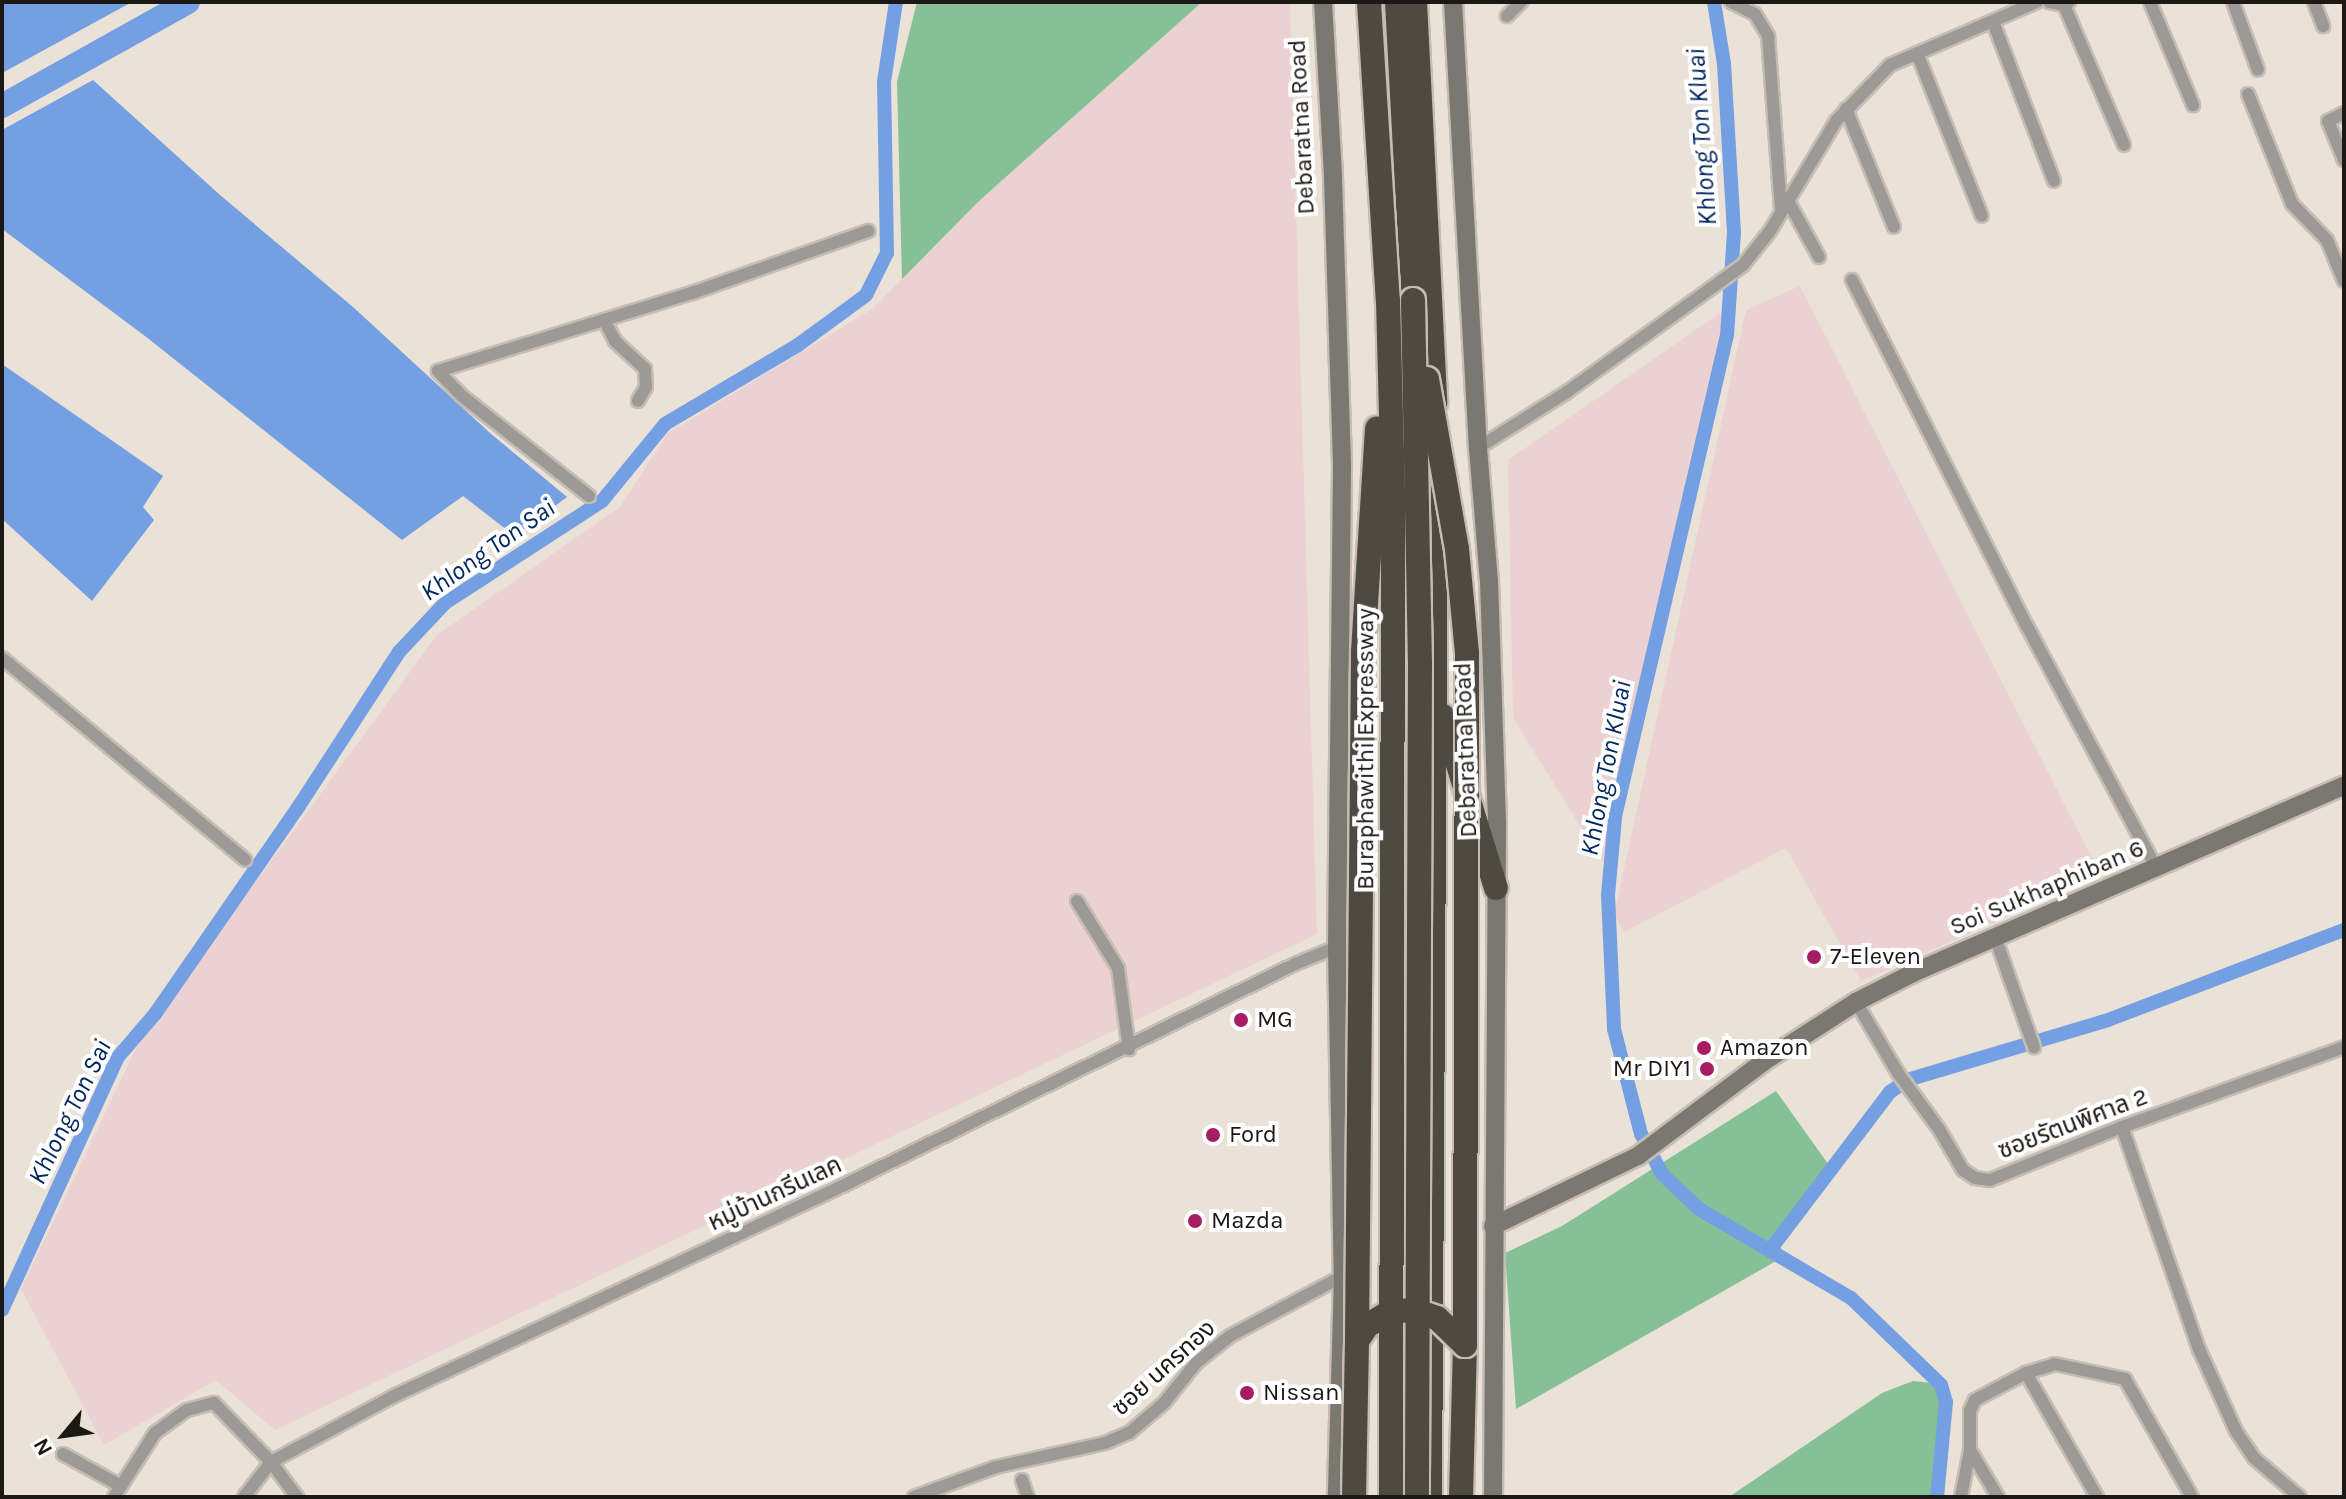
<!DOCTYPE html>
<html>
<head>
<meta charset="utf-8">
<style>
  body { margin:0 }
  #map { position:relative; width:2346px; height:1499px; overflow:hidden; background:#eae1d7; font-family:Karla,"Noto Sans Thai",sans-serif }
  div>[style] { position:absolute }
  .industrial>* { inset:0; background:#ecd1d2 }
  .green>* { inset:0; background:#86c096 }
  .water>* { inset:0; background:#749fe2 }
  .canal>* { height:14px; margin:-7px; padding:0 7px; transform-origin:7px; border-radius:7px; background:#749fe2 }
  .river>* { height:24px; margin:-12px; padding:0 12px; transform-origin:12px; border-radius:12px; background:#749fe2 }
  .roads { filter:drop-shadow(2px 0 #c5bdb4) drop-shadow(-2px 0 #c5bdb4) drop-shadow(0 2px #c5bdb4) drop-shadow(0 -2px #c5bdb4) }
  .street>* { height:12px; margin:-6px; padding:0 6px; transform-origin:6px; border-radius:6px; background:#9c9a96 }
  .secondary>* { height:18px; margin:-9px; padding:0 9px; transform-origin:9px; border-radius:9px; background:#7b7871 }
  .highway>* { height:24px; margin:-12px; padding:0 12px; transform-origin:12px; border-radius:12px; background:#4e4a41 }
  .bridges { filter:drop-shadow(2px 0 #c5bdb4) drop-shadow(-2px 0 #c5bdb4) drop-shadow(0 2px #c5bdb4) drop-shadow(0 -2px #c5bdb4) }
  .highway-bridge>* { height:24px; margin:-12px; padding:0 12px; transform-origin:12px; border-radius:12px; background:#4e4a41 }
  .dots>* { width:22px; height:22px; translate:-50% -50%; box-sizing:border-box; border:4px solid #fff; border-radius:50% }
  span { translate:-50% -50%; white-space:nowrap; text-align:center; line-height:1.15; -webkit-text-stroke:8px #fff; paint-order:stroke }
  .street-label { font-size:24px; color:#1c1815 }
  .poi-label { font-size:24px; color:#1c1815 }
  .left { translate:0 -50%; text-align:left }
  .right { translate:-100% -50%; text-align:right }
  .water-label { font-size:26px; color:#00255f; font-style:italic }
  .frame { position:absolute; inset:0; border:4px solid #1c1815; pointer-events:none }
  .north { position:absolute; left:24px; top:1395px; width:80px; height:80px; -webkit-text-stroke:6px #fff; paint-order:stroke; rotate:241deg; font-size:22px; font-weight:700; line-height:32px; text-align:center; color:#1c1815 }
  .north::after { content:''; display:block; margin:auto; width:28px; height:36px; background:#1c1815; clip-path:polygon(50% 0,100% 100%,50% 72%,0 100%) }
</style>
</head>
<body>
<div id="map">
  <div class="industrial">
    <div style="clip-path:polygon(1202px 2px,1290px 2px,1317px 934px,275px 1430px,216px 1380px,104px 1445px,21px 1289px,140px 1040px,437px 635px,620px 507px,667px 434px,872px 309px,979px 201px)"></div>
    <div style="clip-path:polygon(1800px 286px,2101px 876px,1861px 981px,1786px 848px,1624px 932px,1614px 915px,1746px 310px)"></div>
    <div style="clip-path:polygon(1720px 313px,1730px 317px,1608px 859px,1602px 861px,1513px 718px,1508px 460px)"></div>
  </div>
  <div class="green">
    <div style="clip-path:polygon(917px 2px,1202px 2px,979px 201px,902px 279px,897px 82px)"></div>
    <div style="clip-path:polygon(1776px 1091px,1831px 1168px,1778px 1243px,1785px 1256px,1516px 1409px,1505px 1253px,1562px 1226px)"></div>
    <div style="clip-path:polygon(1913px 1381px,1934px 1383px,1947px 1408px,1937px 1497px,1729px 1497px,1882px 1393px)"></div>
  </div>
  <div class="water">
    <div style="clip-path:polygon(2px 2px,132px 2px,2px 73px)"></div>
    <div style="clip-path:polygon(93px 80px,220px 195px,353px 307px,490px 433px,567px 497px,515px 536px,463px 496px,402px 540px,145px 336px,2px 229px,2px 130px)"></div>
    <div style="clip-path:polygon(2px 364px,163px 476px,143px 507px,154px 520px,92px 601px,2px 519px)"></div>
  </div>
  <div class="canal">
    <div style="left:1714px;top:2px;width:63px;rotate:80.8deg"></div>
    <div style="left:1724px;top:64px;width:169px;rotate:86.6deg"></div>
    <div style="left:1734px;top:233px;width:102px;rotate:93.9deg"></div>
    <div style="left:1727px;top:335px;width:496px;rotate:103.1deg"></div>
    <div style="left:1615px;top:818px;width:77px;rotate:95.2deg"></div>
    <div style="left:1608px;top:895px;width:134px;rotate:87.4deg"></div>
    <div style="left:1614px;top:1029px;width:108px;rotate:75.6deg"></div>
    <div style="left:1641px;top:1134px;width:45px;rotate:62.3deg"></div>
    <div style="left:1662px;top:1174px;width:51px;rotate:43.4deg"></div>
    <div style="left:1699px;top:1209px;width:176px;rotate:30.4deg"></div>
    <div style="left:1851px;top:1298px;width:125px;rotate:44deg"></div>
    <div style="left:1941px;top:1385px;width:18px;rotate:74deg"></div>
    <div style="left:1946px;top:1402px;width:95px;rotate:95.4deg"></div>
    <div style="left:1770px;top:1250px;width:198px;rotate:-52.8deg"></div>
    <div style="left:1890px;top:1092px;width:21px;rotate:-35deg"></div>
    <div style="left:1907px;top:1080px;width:210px;rotate:-16.6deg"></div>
    <div style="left:2108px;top:1020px;width:253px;rotate:-20.9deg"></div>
    <div style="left:2px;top:1310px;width:278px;rotate:-65.4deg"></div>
    <div style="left:118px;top:1057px;width:57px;rotate:-49.3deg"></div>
    <div style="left:155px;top:1014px;width:253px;rotate:-55.3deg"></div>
    <div style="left:299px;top:806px;width:184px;rotate:-57deg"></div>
    <div style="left:399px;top:652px;width:67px;rotate:-46.8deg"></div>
    <div style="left:445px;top:603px;width:187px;rotate:-33deg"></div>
    <div style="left:602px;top:501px;width:99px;rotate:-50.7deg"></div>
    <div style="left:665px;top:424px;width:155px;rotate:-30.7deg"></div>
    <div style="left:798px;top:345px;width:84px;rotate:-36.3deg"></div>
    <div style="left:866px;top:295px;width:47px;rotate:-63.4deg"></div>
    <div style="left:887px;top:253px;width:171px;rotate:-91deg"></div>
    <div style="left:884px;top:82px;width:81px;rotate:-81.5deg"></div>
  </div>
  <div class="river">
    <div style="left:2px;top:106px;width:213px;rotate:-29.2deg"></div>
  </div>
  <div class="roads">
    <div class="street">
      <div style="left:1731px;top:2px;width:27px;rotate:27deg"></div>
      <div style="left:1755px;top:14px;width:26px;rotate:59deg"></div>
      <div style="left:1768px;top:36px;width:174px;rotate:85.7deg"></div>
      <div style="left:2049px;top:2px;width:15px;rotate:11deg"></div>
      <div style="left:2064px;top:5px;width:6px;rotate:-31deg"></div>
      <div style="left:2150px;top:2px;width:112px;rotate:67.3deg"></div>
      <div style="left:2233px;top:2px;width:72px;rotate:69.8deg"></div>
      <div style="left:2314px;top:2px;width:26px;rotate:69deg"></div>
      <div style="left:2064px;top:5px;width:152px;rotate:66.8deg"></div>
      <div style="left:1507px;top:16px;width:20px;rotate:-45deg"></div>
      <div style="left:1993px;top:22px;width:170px;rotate:69deg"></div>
      <div style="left:1917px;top:53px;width:175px;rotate:68.3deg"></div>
      <div style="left:2248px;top:94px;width:118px;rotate:68.2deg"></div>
      <div style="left:2292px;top:204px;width:50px;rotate:45.8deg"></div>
      <div style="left:2327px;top:240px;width:44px;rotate:67.5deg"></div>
      <div style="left:1846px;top:109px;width:127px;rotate:67.9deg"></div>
      <div style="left:2344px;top:113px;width:18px;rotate:153deg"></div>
      <div style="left:2328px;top:121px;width:42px;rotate:67.7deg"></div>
      <div style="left:1787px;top:199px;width:66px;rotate:61.1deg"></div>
      <div style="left:1852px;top:280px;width:388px;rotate:63.2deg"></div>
      <div style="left:2027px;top:626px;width:274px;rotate:61.9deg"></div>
      <div style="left:604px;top:320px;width:24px;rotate:62deg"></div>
      <div style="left:615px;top:341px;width:41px;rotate:43deg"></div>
      <div style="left:645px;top:369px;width:18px;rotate:87deg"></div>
      <div style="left:646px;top:387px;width:16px;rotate:120deg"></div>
      <div style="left:1478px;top:448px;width:105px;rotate:-32.2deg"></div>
      <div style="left:1567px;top:392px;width:217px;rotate:-35.8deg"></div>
      <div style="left:1743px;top:265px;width:43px;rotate:-51.5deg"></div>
      <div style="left:1770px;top:231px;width:128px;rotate:-59deg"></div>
      <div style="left:1836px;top:121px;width:78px;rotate:-46deg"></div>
      <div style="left:1890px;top:65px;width:160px;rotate:-23.2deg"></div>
      <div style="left:589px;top:496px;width:162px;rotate:-141.8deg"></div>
      <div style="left:462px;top:396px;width:35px;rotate:-134deg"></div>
      <div style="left:438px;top:371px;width:266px;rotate:-17.1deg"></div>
      <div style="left:692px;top:293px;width:187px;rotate:-19.4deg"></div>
      <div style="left:2px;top:658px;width:316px;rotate:39.7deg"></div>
      <div style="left:1077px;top:901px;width:79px;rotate:58.5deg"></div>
      <div style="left:1118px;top:968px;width:82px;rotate:82.3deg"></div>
      <div style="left:1995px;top:937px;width:117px;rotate:70.5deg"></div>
      <div style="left:1856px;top:1002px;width:82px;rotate:59.4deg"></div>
      <div style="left:1898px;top:1073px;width:69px;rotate:53.8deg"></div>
      <div style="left:1939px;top:1129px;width:48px;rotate:59.7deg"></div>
      <div style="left:1963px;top:1170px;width:14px;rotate:34deg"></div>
      <div style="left:1975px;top:1178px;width:15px;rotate:8deg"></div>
      <div style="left:1990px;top:1180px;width:142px;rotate:-21.9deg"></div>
      <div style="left:2122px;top:1127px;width:236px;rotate:-19.8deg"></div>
      <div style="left:2122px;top:1127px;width:235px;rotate:70.9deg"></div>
      <div style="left:2199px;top:1349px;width:90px;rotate:65.7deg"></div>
      <div style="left:2236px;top:1431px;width:32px;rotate:56deg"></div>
      <div style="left:2254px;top:1458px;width:60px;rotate:40.3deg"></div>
      <div style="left:2026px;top:1373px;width:143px;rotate:60.2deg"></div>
      <div style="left:1970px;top:1450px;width:55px;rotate:59.2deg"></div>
      <div style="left:63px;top:1454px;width:64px;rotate:29deg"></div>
      <div style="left:1022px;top:1480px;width:18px;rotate:71deg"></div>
      <div style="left:114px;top:1497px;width:76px;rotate:-57.4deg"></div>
      <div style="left:155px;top:1433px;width:39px;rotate:-36deg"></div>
      <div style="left:187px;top:1410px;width:28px;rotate:-15deg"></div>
      <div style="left:214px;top:1403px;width:82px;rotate:46deg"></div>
      <div style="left:271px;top:1462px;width:44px;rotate:53.4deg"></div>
      <div style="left:244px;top:1497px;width:44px;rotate:-52.4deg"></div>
      <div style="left:271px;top:1462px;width:137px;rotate:-28.2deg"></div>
      <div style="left:392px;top:1397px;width:490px;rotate:-25.1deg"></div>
      <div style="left:836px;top:1189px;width:511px;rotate:-26.11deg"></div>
      <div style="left:1295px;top:964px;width:45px;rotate:-22deg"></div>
      <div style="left:914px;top:1497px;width:87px;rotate:-20.1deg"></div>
      <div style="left:996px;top:1467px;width:112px;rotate:-12.4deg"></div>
      <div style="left:1105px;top:1443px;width:26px;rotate:-23deg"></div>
      <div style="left:1129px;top:1433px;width:46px;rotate:-40.6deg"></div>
      <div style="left:1164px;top:1403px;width:51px;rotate:-51.3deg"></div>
      <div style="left:1196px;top:1363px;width:43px;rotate:-38.5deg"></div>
      <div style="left:1230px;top:1336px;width:128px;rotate:-28deg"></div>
      <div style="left:1961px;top:1497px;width:48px;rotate:-79.2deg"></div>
      <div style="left:1970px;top:1450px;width:39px;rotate:-90deg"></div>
      <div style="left:1970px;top:1411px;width:12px;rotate:-66deg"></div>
      <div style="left:1975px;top:1400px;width:58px;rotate:-27.9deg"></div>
      <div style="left:2026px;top:1373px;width:30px;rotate:-17deg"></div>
      <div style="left:2055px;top:1364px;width:72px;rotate:12.1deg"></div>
      <div style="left:2125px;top:1379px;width:136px;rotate:60.4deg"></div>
    </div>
    <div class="secondary">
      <div style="left:1323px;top:2px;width:176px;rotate:86.7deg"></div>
      <div style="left:1333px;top:178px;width:290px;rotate:88.2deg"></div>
      <div style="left:1342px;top:468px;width:479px;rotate:90.6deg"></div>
      <div style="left:1337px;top:947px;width:329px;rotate:89deg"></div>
      <div style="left:1343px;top:1276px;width:221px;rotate:91.6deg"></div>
      <div style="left:1453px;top:2px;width:447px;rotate:86.8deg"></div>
      <div style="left:1478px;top:448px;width:133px;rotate:85.3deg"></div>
      <div style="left:1489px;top:581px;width:242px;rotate:88.1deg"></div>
      <div style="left:1497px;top:823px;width:674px;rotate:90.34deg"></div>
      <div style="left:1493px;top:1226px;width:161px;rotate:-25.8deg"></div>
      <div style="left:1638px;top:1156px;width:156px;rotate:-36.9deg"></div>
      <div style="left:1763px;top:1062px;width:111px;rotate:-32.8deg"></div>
      <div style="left:1856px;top:1002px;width:64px;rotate:-27deg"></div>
      <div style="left:1913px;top:973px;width:470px;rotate:-23.5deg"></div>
    </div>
    <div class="highway">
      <div style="left:1397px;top:2px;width:298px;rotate:86.9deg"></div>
      <div style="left:1415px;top:2px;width:401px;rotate:87.1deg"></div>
      <div style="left:1443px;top:716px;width:180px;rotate:72.9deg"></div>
      <div style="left:1430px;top:1497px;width:1026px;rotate:-89.66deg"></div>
      <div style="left:1461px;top:1497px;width:152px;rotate:-88.5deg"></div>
    </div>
  </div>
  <div class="bridges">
    <div class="highway-bridge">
      <div style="left:1369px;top:2px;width:299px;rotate:86.4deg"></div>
      <div style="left:1388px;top:300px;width:193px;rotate:88.5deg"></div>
      <div style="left:1393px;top:493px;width:1004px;rotate:90.11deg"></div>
      <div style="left:1413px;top:300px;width:362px;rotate:88.9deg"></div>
      <div style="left:1420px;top:662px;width:835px;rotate:90.21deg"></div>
      <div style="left:1427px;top:379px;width:173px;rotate:80deg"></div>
      <div style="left:1457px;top:549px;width:104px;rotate:84.5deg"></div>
      <div style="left:1467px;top:653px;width:692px;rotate:90.17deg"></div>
      <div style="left:1357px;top:1341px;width:690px;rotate:-89.5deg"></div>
      <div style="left:1363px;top:651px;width:223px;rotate:-86.4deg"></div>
      <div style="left:1354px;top:1497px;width:156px;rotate:-88.9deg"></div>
      <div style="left:1357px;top:1341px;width:18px;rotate:-56deg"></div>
      <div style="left:1367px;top:1326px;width:26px;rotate:-32deg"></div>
      <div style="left:1389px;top:1312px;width:25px;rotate:-5deg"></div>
      <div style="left:1414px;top:1310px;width:24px;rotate:19deg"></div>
      <div style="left:1437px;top:1318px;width:39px;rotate:44deg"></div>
    </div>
  </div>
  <div class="dots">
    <div style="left:1814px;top:957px;background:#a61d64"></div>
    <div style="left:1241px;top:1020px;background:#a61d64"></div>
    <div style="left:1704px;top:1048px;background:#a61d64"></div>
    <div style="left:1707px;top:1069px;background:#a61d64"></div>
    <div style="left:1213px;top:1135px;background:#a61d64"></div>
    <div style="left:1195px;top:1221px;background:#a61d64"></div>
    <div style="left:1247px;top:1393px;background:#a61d64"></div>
  </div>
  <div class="street-label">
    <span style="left:1302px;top:127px;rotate:-93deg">Debaratna Road</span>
    <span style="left:1366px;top:749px;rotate:-90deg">Buraphawithi Expressway</span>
    <span style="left:1466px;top:750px;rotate:-92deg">Debaratna Road</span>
    <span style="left:2047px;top:888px;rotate:-23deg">Soi Sukhaphiban 6</span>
    <span style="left:2073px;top:1124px;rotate:-21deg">ซอยรัตนพิศาล 2</span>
    <span style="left:775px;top:1194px;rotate:-25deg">หมู่บ้านกรีนเลค</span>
    <span style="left:1164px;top:1368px;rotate:-42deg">ซอย นครทอง</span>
  </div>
  <div class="poi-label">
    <span class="left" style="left:1830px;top:957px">7-Eleven</span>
    <span class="left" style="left:1257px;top:1020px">MG</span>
    <span class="left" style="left:1720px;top:1048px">Amazon</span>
    <span class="right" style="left:1691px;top:1069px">Mr DIY1</span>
    <span class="left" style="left:1229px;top:1135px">Ford</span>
    <span class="left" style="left:1211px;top:1221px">Mazda</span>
    <span class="left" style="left:1263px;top:1393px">Nissan</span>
  </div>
  <div class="water-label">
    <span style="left:1702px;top:137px;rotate:-94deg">Khlong Ton Kluai</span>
    <span style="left:488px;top:550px;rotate:-35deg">Khlong Ton Sai</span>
    <span style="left:1606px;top:768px;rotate:-79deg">Khlong Ton Kluai</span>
    <span style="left:70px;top:1112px;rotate:-64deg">Khlong Ton Sai</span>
  </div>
  <div class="frame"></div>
  <div class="north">N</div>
</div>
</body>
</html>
